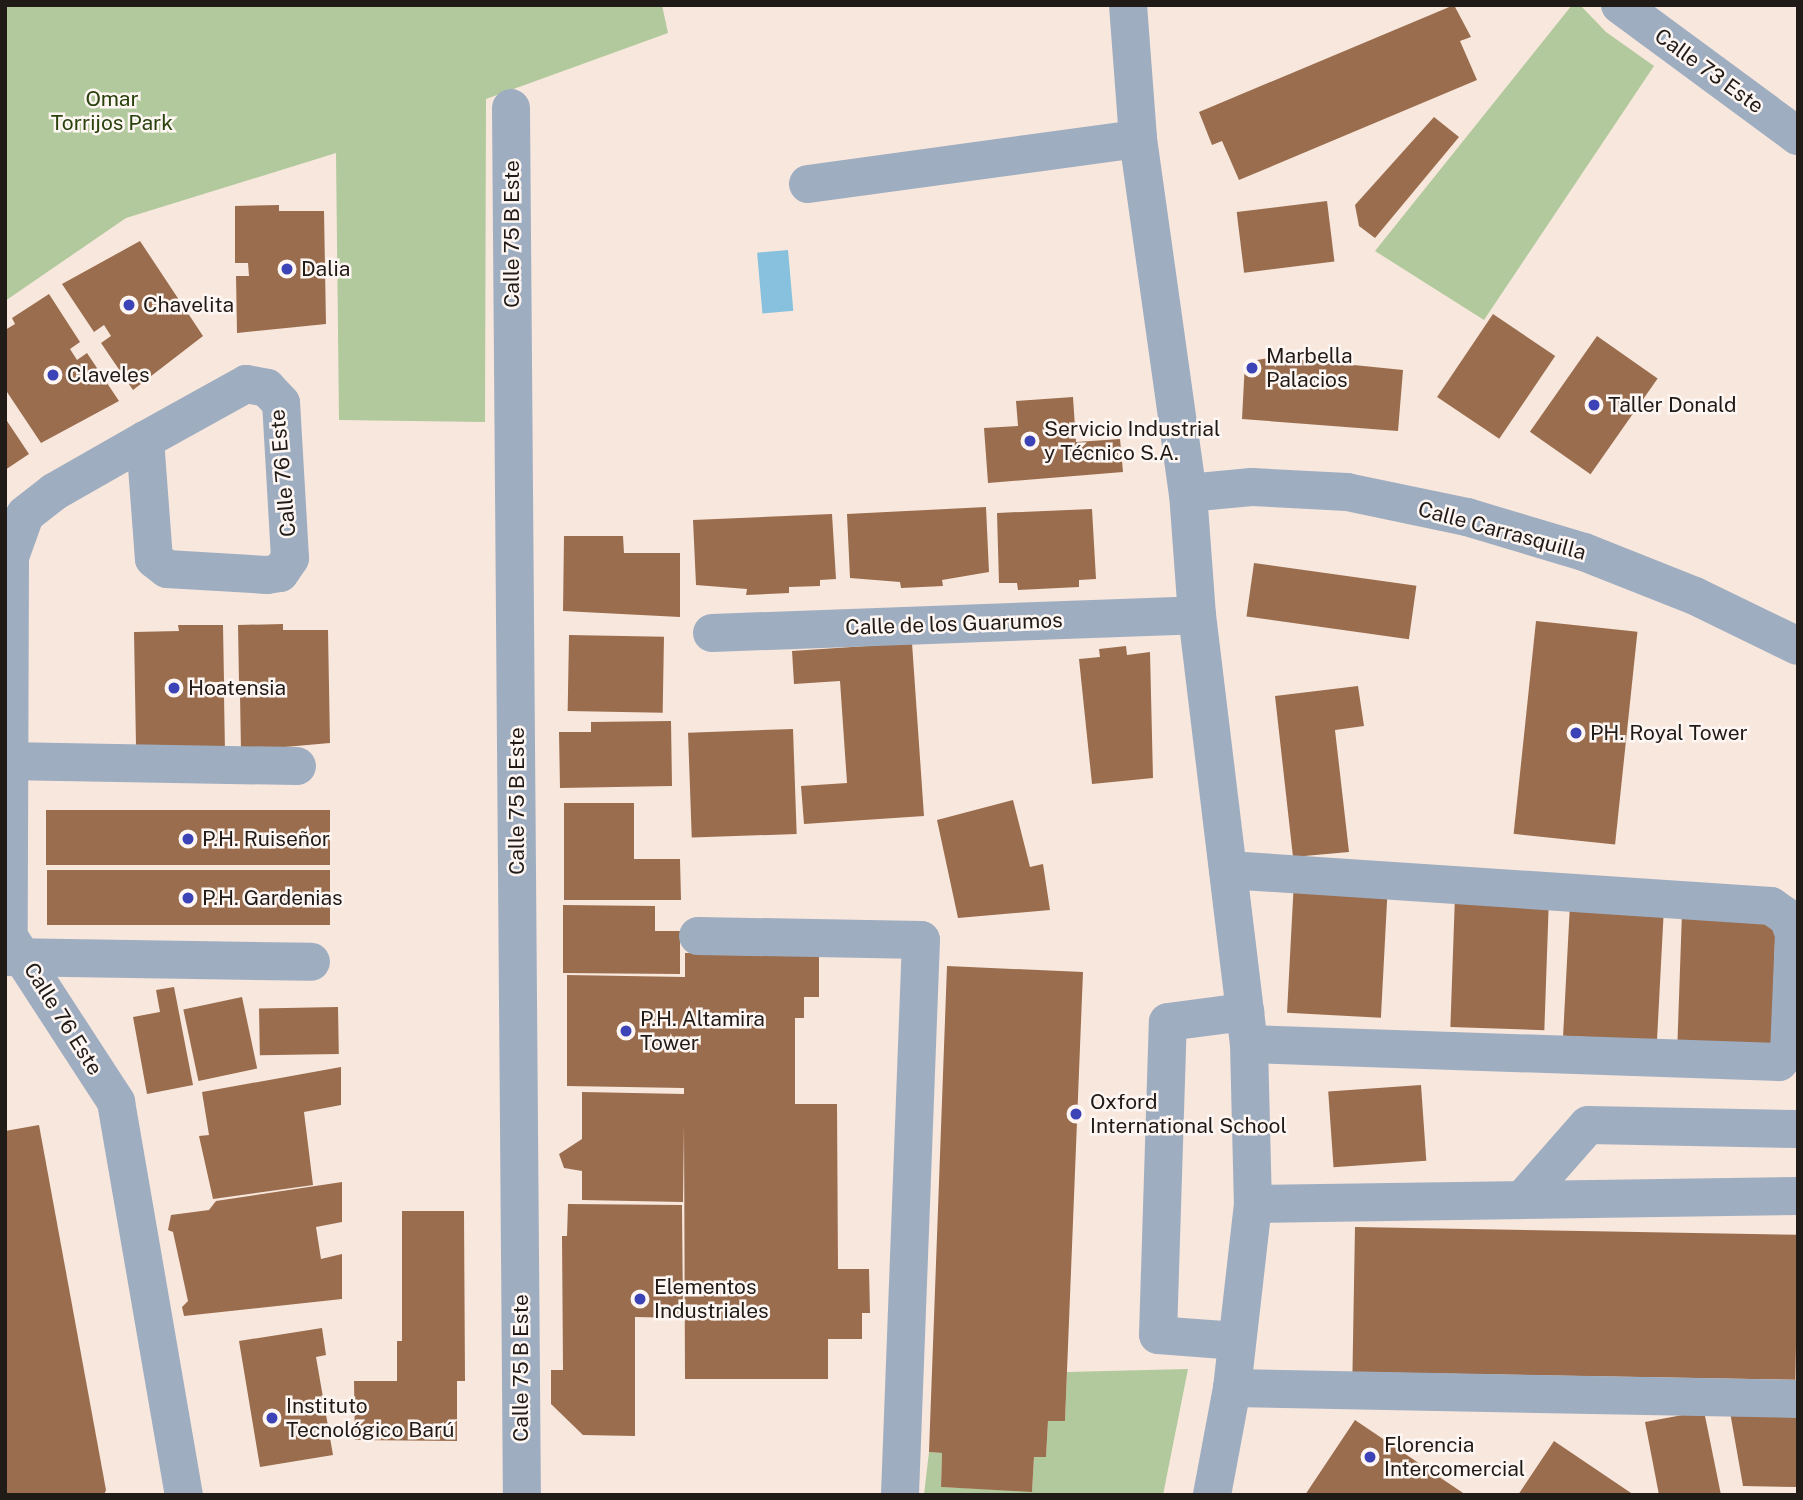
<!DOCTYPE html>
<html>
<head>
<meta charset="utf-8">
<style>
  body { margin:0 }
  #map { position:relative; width:1803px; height:1500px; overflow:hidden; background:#f8e7dc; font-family:"Public Sans",sans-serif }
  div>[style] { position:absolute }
  .green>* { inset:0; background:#b1c99c }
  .water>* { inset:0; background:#87c1dd; transform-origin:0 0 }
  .building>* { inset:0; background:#9a6d4e; transform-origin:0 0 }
  .minor>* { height:38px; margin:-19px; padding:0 19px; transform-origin:19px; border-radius:19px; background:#9fadc1 }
  .dots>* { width:19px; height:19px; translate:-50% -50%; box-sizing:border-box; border:4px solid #fdf6f2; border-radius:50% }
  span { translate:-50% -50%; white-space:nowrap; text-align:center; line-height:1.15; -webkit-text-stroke:5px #fdf6f2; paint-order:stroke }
  .street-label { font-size:21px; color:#211b17 }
  .park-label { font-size:21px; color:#29410c }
  .poi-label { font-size:21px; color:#211b17 }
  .left { translate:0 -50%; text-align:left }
  .frame { position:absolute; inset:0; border:7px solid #211b17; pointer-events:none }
</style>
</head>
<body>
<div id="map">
  <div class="green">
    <div style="clip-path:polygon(5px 5px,662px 5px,668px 33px,486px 99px,485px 422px,339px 420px,336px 153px,126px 218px,5px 301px)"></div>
    <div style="clip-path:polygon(1572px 5px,1580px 5px,1606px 32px,1654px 66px,1484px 320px,1375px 251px)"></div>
    <div style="clip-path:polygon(1188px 1369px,1163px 1495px,924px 1495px,929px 1452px,942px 1453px,941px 1487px,1032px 1491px,1034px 1457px,1046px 1457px,1048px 1421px,1065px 1421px,1067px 1372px)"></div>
  </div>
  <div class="water">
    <div style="left:788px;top:250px;width:61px;height:31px;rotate:85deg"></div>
  </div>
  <div class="building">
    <div style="clip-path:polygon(1454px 5px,1471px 37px,1460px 41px,1477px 80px,1239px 180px,1222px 141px,1212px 145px,1199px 112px)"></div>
    <div style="clip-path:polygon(1434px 117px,1459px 137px,1375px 238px,1359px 226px,1355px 205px)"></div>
    <div style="left:1327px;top:201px;width:61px;height:91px;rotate:83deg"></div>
    <div style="clip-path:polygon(279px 205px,279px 211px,324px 211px,326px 324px,237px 333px,236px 276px,249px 276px,248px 263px,235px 263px,235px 206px)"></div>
    <div style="clip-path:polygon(140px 241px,203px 336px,133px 390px,101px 343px,111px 336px,104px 325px,94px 332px,62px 284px)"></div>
    <div style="clip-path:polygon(49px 294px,80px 342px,70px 349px,77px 360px,87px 353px,119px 401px,41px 443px,5px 389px,5px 330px,15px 324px,12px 318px)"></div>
    <div style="left:1493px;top:314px;width:75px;height:100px;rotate:34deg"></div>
    <div style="left:1597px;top:336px;width:74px;height:117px;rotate:35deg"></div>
    <div style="clip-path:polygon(1275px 357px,1403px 370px,1398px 431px,1242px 419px,1245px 362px)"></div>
    <div style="clip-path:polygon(1073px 397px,1076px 442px,1120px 439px,1123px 472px,988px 483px,984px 428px,1018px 426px,1016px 401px)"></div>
    <div style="clip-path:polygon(5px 418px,29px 454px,5px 470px)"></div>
    <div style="clip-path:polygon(986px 507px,989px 572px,942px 580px,943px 586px,901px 588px,900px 582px,850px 578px,847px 514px)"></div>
    <div style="clip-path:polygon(1092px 509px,1096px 579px,1079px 580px,1079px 587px,1018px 590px,1017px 583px,999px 583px,997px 513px)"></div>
    <div style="clip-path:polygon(832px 514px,836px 579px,820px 580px,820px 586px,789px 587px,789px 593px,746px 595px,747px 589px,696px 585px,693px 520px)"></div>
    <div style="clip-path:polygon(564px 536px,623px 536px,624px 553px,680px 553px,680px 617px,563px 611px)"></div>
    <div style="left:1254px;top:563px;width:164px;height:54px;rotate:8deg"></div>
    <div style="left:1536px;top:621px;width:102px;height:214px;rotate:6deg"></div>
    <div style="clip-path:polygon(283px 624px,283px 630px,328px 630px,330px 743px,241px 751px,240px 695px,252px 695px,252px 681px,239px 681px,238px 625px)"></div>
    <div style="clip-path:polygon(178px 625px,223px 625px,224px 682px,212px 682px,212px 695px,224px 695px,225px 752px,136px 746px,134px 632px,179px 631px)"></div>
    <div style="left:569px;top:635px;width:95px;height:76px;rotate:1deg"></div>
    <div style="clip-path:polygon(912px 643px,924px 816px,804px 824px,801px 786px,847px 783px,840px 681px,794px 684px,792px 651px)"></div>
    <div style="clip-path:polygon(1126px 646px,1127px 655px,1150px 652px,1153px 778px,1092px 784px,1079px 659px,1100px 657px,1099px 649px)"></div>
    <div style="clip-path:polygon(1358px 686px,1364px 726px,1335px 730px,1349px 852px,1293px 857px,1275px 696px)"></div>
    <div style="clip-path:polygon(671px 721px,672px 786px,560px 788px,559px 732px,591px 732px,591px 722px)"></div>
    <div style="left:793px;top:729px;width:105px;height:105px;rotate:88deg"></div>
    <div style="clip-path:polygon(1013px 800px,1030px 867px,1043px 864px,1050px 910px,958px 918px,937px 820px)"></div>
    <div style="clip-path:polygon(564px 803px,634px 803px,634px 859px,680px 859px,681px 900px,564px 900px)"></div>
    <div style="left:46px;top:810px;width:284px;height:55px"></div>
    <div style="left:47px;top:870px;width:283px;height:55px"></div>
    <div style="left:1294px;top:880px;width:94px;height:133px;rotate:3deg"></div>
    <div style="left:1455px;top:895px;width:94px;height:132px;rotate:2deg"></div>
    <div style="left:1570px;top:904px;width:94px;height:132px;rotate:3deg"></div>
    <div style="clip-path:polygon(563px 905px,655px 906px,655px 931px,680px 931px,680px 974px,563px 973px)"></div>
    <div style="left:1682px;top:912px;width:94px;height:132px;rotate:2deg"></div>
    <div style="clip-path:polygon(685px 953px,819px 955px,819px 997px,804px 997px,804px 1018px,795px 1018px,795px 1104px,837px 1104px,838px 1269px,869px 1269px,870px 1313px,862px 1313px,862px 1339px,828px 1339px,828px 1379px,685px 1379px,684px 1124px,683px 1202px,582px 1200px,582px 1171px,564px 1168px,559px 1154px,582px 1139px,582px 1092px,684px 1094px,684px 1088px,567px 1086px,567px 975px,685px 977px)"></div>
    <div style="clip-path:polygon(947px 966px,1083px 972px,1065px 1421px,1048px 1421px,1046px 1457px,1034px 1457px,1032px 1492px,941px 1487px,942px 1453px,929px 1452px)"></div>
    <div style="clip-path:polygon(174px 987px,193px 1085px,147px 1094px,133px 1017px,160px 1012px,156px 990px)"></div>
    <div style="left:242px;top:997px;width:73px;height:60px;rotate:78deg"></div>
    <div style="left:338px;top:1007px;width:47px;height:79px;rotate:89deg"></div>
    <div style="clip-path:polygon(341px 1067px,341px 1105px,304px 1112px,313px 1185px,213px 1199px,199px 1136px,209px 1135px,202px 1092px)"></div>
    <div style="left:1421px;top:1085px;width:76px;height:93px;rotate:86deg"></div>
    <div style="clip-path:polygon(39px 1125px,106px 1490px,104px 1495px,5px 1495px,5px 1131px)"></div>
    <div style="clip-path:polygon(342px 1182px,342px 1222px,316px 1227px,321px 1259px,342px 1254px,342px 1299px,184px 1316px,182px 1307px,188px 1301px,173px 1232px,168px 1230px,171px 1215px,209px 1210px,216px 1201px)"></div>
    <div style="clip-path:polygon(568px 1204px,682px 1205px,683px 1318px,635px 1317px,635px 1436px,583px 1435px,551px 1404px,551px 1370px,563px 1370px,562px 1236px,567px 1236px)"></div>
    <div style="clip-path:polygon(402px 1211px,464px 1211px,465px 1381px,457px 1381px,457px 1441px,355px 1440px,354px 1381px,397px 1381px,397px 1341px,402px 1341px)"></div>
    <div style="left:1355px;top:1227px;width:443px;height:145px;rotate:1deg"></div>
    <div style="clip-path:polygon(322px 1328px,326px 1355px,316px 1357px,333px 1455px,260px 1467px,239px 1341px)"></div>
    <div style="clip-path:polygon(1704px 1411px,1721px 1495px,1659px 1495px,1645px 1422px)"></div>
    <div style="clip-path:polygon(1730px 1412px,1798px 1413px,1798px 1487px,1743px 1486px)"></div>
    <div style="clip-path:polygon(1355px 1420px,1466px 1495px,1305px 1495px)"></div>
    <div style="clip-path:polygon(1554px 1441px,1634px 1495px,1518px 1495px)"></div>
  </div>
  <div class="minor">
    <div style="left:1128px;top:5px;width:134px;rotate:85.7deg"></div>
    <div style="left:1138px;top:139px;width:358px;rotate:82deg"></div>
    <div style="left:1188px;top:493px;width:122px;rotate:85.8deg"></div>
    <div style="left:1197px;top:615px;width:432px;rotate:83.1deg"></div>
    <div style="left:1249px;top:1044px;width:160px;rotate:88.6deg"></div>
    <div style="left:1253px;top:1204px;width:185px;rotate:96.5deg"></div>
    <div style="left:1232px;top:1388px;width:109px;rotate:100.6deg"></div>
    <div style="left:1620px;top:5px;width:221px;rotate:36.4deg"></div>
    <div style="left:511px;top:108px;width:1387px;rotate:89.55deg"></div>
    <div style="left:808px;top:184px;width:333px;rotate:-7.8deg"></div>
    <div style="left:145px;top:440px;width:119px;rotate:85.7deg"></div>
    <div style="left:154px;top:559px;width:16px;rotate:38deg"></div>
    <div style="left:167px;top:569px;width:100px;rotate:3.4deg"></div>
    <div style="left:267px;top:575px;width:13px;rotate:-9deg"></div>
    <div style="left:280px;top:573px;width:18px;rotate:-56deg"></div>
    <div style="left:290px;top:558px;width:155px;rotate:-93.3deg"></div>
    <div style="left:281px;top:403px;width:21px;rotate:-133deg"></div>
    <div style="left:267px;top:388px;width:21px;rotate:-169deg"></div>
    <div style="left:246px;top:384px;width:115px;rotate:151deg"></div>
    <div style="left:145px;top:440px;width:105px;rotate:150.3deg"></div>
    <div style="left:54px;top:492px;width:37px;rotate:142deg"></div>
    <div style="left:25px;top:515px;width:45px;rotate:109.7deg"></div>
    <div style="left:10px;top:557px;width:380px;rotate:90.2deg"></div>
    <div style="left:9px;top:937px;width:197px;rotate:57deg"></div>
    <div style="left:116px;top:1102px;width:399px;rotate:80.2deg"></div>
    <div style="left:1188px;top:493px;width:64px;rotate:-5.4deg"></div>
    <div style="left:1252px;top:487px;width:95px;rotate:3deg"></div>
    <div style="left:1347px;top:492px;width:123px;rotate:11.8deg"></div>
    <div style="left:1467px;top:517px;width:122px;rotate:16.7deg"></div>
    <div style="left:1584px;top:552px;width:119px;rotate:21.6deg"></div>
    <div style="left:1695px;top:596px;width:114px;rotate:25.9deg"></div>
    <div style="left:712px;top:633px;width:485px;rotate:-2.1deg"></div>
    <div style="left:5px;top:761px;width:292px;rotate:1deg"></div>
    <div style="left:1228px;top:870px;width:544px;rotate:3.79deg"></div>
    <div style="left:1771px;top:906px;width:21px;rotate:35deg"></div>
    <div style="left:1788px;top:918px;width:17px;rotate:69deg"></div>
    <div style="left:1794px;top:934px;width:117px;rotate:92.4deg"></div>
    <div style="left:1789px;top:1051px;width:15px;rotate:132deg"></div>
    <div style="left:1779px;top:1062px;width:530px;rotate:-178.05deg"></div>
    <div style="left:698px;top:936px;width:223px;rotate:1deg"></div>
    <div style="left:921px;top:940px;width:555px;rotate:92.17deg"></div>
    <div style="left:5px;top:957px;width:306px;rotate:0.9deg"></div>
    <div style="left:1523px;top:1199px;width:98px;rotate:-48.7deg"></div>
    <div style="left:1588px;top:1125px;width:210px;rotate:1.1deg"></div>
    <div style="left:1253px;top:1204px;width:545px;rotate:-0.84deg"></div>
    <div style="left:1237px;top:1341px;width:79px;rotate:-175.7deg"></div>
    <div style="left:1158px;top:1335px;width:313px;rotate:-88.2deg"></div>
    <div style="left:1168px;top:1022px;width:78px;rotate:-7.4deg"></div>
    <div style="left:1232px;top:1388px;width:566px;rotate:1.11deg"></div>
  </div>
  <div class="dots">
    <div style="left:287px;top:269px;background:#3c43b7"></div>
    <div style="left:129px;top:305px;background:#3c43b7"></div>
    <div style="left:1252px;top:368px;background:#3c43b7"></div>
    <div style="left:53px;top:375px;background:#3c43b7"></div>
    <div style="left:1594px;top:405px;background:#3c43b7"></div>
    <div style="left:1030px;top:441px;background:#3c43b7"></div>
    <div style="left:174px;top:688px;background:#3c43b7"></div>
    <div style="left:1576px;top:733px;background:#3c43b7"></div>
    <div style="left:188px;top:839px;background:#3c43b7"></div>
    <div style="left:188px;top:898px;background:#3c43b7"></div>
    <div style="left:626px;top:1031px;background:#3c43b7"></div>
    <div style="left:1076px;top:1114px;background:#3c43b7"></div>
    <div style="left:640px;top:1299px;background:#3c43b7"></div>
    <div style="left:272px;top:1418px;background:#3c43b7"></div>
    <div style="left:1370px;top:1457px;background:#3c43b7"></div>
  </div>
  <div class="street-label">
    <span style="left:1709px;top:71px;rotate:36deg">Calle 73 Este</span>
    <span style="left:512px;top:234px;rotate:-90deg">Calle 75 B Este</span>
    <span style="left:283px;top:473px;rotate:-95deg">Calle 76 Este</span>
    <span style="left:1502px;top:531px;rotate:15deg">Calle Carrasquilla</span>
    <span style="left:954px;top:624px;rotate:-2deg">Calle de los Guarumos</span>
    <span style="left:517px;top:801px;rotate:-90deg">Calle 75 B Este</span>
    <span style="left:63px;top:1019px;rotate:58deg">Calle 76 Este</span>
    <span style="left:521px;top:1368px;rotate:-90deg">Calle 75 B Este</span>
  </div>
  <div class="park-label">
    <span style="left:112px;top:111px">Omar<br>Torrijos Park</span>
  </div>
  <div class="poi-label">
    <span class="left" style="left:301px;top:269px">Dalia</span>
    <span class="left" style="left:143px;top:305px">Chavelita</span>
    <span class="left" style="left:1266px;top:368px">Marbella<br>Palacios</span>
    <span class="left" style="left:67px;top:375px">Claveles</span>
    <span class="left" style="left:1608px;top:405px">Taller Donald</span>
    <span class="left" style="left:1044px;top:441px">Servicio Industrial<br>y Técnico S.A.</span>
    <span class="left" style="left:188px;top:688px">Hoatensia</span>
    <span class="left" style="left:1590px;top:733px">PH. Royal Tower</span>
    <span class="left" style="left:202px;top:839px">P.H. Ruiseñor</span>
    <span class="left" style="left:202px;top:898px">P.H. Gardenias</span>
    <span class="left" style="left:640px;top:1031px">P.H. Altamira<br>Tower</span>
    <span class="left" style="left:1090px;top:1114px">Oxford<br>International School</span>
    <span class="left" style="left:654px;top:1299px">Elementos<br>Industriales</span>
    <span class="left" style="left:286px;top:1418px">Instituto<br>Tecnológico Barú</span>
    <span class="left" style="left:1384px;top:1457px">Florencia<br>Intercomercial</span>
  </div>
  <div class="frame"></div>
</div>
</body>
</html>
